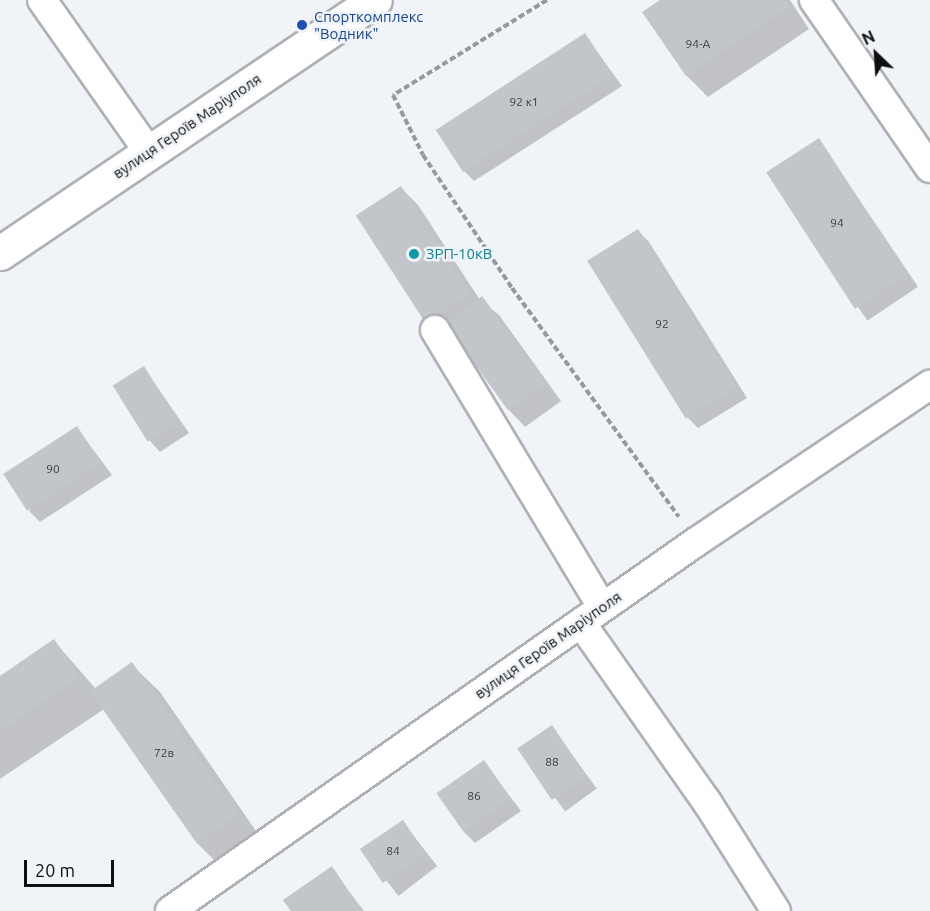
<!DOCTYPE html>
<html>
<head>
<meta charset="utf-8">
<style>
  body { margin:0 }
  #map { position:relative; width:930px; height:911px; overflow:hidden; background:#f0f3f7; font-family:Ubuntu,sans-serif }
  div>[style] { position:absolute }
  .shadow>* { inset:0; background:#0003; transform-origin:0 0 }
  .building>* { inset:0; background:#c2c5c9; transform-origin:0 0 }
  .path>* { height:4px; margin-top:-2px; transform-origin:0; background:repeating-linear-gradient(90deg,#97999c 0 6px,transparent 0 9px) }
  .roads { filter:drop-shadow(2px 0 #afb1b5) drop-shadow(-2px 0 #afb1b5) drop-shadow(0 2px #afb1b5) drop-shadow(0 -2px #afb1b5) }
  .minor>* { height:28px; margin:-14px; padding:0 14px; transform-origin:14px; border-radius:14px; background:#fff }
  .major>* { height:33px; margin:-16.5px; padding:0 16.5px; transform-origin:16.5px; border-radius:16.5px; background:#fff }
  .dots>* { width:16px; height:16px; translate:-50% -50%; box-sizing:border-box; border:3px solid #f0f3f7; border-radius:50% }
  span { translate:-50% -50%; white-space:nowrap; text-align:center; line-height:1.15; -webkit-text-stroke:5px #f0f3f7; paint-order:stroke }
  .number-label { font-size:12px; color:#3b3c3e }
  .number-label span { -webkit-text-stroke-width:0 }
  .transit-label { font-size:15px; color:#164399 }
  .left { translate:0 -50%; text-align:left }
  .street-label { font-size:15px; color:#0e0f10 }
  .culture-label { font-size:15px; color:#0d838f }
  .north { position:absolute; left:846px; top:24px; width:60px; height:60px; -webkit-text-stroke:4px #f0f3f7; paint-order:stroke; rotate:335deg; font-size:16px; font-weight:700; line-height:24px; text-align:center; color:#0e0f10 }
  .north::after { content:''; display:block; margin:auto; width:21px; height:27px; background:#0e0f10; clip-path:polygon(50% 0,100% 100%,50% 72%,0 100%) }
  .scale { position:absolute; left:24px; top:860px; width:90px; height:27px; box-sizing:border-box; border:3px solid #0e0f10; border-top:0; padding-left:8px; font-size:18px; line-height:21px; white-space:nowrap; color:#0e0f10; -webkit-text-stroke:4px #f0f3f7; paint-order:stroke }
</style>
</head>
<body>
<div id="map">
  <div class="shadow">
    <div style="clip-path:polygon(662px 0,790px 0,809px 29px,708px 97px,687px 76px)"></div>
    <div style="clip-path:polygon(585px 35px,622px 86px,474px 181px,463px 170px)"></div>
    <div style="left:819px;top:140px;width:177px;height:61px;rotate:56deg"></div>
    <div style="clip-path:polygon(401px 188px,418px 205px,480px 300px,499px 315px,561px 401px,525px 427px,509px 410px,453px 332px,427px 321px)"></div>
    <div style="clip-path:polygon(638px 231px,649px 242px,747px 398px,698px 428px,687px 417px)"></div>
    <div style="clip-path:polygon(144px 368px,189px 433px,160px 452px,149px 440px)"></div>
    <div style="clip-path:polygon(77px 428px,112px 475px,40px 522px,29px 511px)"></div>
    <div style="clip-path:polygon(54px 641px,96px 689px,131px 664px,160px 692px,265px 844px,225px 871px,197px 843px,104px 709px,0 779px,0 677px)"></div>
    <div style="left:552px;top:727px;width:76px;height:39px;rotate:54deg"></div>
    <div style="clip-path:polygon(484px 762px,521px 811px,475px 843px,464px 832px)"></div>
    <div style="left:402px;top:821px;width:57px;height:49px;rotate:52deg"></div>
    <div style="clip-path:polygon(331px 868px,364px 911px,293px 911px)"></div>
  </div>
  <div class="building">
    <div style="clip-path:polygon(660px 0,784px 0,789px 7px,686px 76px,642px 12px)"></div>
    <div style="left:585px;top:33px;width:50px;height:178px;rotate:57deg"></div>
    <div style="left:819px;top:138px;width:163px;height:63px;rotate:57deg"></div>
    <div style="left:401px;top:186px;width:128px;height:54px;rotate:57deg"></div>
    <div style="left:638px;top:229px;width:186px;height:60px;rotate:58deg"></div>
    <div style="left:482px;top:296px;width:108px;height:46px;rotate:54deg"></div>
    <div style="left:144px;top:366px;width:66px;height:37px;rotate:58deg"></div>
    <div style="left:77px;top:426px;width:44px;height:88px;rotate:57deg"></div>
    <div style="clip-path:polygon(54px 639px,80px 677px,0 731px,0 676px)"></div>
    <div style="left:132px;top:662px;width:186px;height:51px;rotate:55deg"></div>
    <div style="left:552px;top:725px;width:62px;height:42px;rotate:56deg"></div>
    <div style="left:484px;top:760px;width:47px;height:58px;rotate:55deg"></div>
    <div style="left:403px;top:820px;width:41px;height:52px;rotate:56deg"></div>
    <div style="clip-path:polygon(332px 866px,362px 911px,291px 911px,283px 900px)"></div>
  </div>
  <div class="path">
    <div style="left:547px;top:0;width:181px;rotate:148.3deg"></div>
    <div style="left:393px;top:95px;width:67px;rotate:63.4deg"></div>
    <div style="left:423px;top:155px;width:160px;rotate:56.2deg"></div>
    <div style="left:512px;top:288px;width:283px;rotate:53.9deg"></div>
  </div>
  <div class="roads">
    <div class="minor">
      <div style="left:42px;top:0;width:186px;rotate:54.9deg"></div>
      <div style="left:814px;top:0;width:204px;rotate:55.4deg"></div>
      <div style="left:435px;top:330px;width:323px;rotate:58.9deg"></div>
      <div style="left:581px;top:623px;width:219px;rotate:54.9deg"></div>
      <div style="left:707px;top:802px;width:129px;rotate:57.7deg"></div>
      <div style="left:170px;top:911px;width:643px;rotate:-35.05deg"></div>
      <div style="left:696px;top:542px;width:282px;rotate:-33.9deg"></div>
    </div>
    <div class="major">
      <div style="left:0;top:253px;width:452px;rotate:-34deg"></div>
    </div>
  </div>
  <div class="dots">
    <div style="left:302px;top:25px;background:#1a4fb4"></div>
    <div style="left:414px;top:254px;background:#0f9aa8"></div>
  </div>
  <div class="number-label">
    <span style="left:698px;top:44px">94-А</span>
    <span style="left:524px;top:102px">92 к1</span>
    <span style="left:837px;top:223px">94</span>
    <span style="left:662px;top:324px">92</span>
    <span style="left:53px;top:469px">90</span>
    <span style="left:164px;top:753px">72в</span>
    <span style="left:552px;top:762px">88</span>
    <span style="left:474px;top:796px">86</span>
    <span style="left:393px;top:851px">84</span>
  </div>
  <div class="transit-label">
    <span class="left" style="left:314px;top:25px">Спорткомплекс<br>"Водник"</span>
  </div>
  <div class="street-label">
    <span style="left:187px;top:126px;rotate:-34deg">вулиця Героїв Маріуполя</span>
    <span style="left:548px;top:645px;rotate:-35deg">вулиця Героїв Маріуполя</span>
  </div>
  <div class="culture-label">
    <span class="left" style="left:426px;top:254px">ЗРП-10кВ</span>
  </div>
  <div class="north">N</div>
  <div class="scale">20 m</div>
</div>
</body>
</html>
